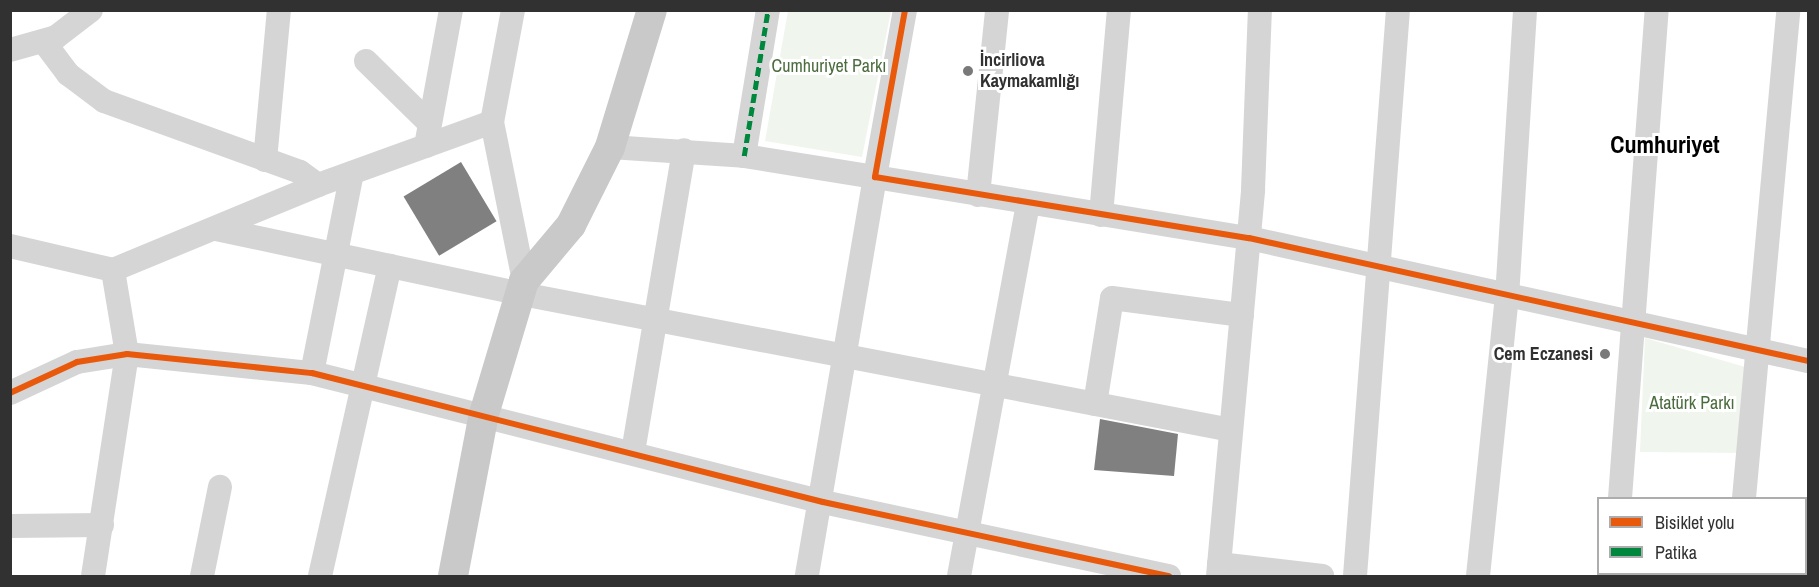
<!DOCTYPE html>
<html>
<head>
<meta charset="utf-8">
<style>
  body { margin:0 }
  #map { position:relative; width:1819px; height:587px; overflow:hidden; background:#fff; font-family:"Archivo Narrow",sans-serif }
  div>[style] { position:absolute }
  .green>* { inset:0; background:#f0f5ed }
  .building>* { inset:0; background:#808080; transform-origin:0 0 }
  .minor>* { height:24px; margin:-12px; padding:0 12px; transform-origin:12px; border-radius:12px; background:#d5d5d5 }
  .major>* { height:30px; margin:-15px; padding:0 15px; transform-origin:15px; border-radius:15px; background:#c9c9c9 }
  .quiet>* { height:4.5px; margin-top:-2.25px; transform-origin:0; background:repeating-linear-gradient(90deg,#00873e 0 9px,transparent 0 13.5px) }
  .cycleway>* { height:6px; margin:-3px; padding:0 3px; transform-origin:3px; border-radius:3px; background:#e8590c }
  .dots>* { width:16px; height:16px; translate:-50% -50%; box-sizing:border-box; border:3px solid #fff; border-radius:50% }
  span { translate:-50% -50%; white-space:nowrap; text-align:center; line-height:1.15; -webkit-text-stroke:6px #fff; paint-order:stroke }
  .poi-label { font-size:18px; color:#313131; font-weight:700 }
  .left { translate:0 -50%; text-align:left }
  .right { translate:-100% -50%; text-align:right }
  .park-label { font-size:18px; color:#4b6c3e }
  .district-label { font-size:24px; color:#000; font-weight:700 }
  .frame { position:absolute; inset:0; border:12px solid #313131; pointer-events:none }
  .legend { position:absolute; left:1597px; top:497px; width:210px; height:78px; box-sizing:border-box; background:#fff; border:2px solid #adadad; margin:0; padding:8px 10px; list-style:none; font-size:18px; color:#313131 }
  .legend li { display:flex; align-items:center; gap:12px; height:30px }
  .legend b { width:30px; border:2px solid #adadad }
</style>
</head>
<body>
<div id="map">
  <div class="green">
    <div style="clip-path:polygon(788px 11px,891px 11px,862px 157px,765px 141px)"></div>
    <div style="clip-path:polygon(1645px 338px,1759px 371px,1748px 453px,1640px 452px)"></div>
  </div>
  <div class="building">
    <div style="left:461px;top:162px;width:69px;height:67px;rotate:59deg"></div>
    <div style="clip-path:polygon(1100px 419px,1178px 434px,1174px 476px,1094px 470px)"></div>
  </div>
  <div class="minor">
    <div style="left:513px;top:10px;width:114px;rotate:100.6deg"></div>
    <div style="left:492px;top:122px;width:162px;rotate:78.6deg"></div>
    <div style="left:905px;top:10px;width:170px;rotate:100.2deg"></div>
    <div style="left:875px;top:177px;width:379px;rotate:9.3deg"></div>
    <div style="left:1249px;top:238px;width:572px;rotate:12.41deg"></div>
    <div style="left:44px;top:42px;width:40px;rotate:53deg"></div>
    <div style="left:68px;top:74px;width:45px;rotate:36.9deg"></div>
    <div style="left:104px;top:101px;width:208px;rotate:19.9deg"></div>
    <div style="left:300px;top:172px;width:22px;rotate:36deg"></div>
    <div style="left:10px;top:50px;width:48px;rotate:-15.8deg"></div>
    <div style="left:56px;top:37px;width:44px;rotate:-37.6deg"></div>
    <div style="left:366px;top:61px;width:86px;rotate:44.5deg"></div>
    <div style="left:426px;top:146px;width:138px;rotate:-79.6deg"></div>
    <div style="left:610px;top:147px;width:134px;rotate:3.8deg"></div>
    <div style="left:744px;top:156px;width:133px;rotate:9.1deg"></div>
    <div style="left:875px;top:177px;width:405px;rotate:99.7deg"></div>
    <div style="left:744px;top:156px;width:148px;rotate:-80.7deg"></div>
    <div style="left:265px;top:160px;width:151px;rotate:-84.7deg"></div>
    <div style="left:978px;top:195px;width:186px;rotate:-84.1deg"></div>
    <div style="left:1101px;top:215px;width:206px;rotate:-85deg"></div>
    <div style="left:216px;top:229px;width:313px;rotate:12deg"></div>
    <div style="left:522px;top:294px;width:722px;rotate:10.86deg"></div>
    <div style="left:10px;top:246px;width:106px;rotate:13.1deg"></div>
    <div style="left:113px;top:270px;width:222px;rotate:-22.5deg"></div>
    <div style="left:318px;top:185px;width:185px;rotate:-19.9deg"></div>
    <div style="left:312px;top:373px;width:204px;rotate:-78.7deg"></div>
    <div style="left:10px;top:393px;width:74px;rotate:-24.8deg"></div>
    <div style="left:77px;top:362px;width:51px;rotate:-9.1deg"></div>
    <div style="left:127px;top:354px;width:186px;rotate:5.9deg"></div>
    <div style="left:312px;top:373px;width:527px;rotate:14.17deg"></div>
    <div style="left:823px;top:502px;width:354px;rotate:12.1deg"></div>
    <div style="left:1095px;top:404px;width:107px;rotate:-80.9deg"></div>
    <div style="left:1112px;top:298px;width:131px;rotate:7.5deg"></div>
    <div style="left:633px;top:452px;width:306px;rotate:-80.4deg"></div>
    <div style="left:1620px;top:498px;width:489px;rotate:-85.7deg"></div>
    <div style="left:1744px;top:498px;width:490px;rotate:-84.8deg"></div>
    <div style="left:10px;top:526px;width:92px;rotate:-0.6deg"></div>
    <div style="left:1219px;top:564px;width:104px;rotate:6.6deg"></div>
    <div style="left:93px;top:576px;width:225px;rotate:-81.3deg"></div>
    <div style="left:127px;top:354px;width:85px;rotate:-99.5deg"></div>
    <div style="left:202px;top:576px;width:91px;rotate:-78.6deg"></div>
    <div style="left:320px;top:576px;width:318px;rotate:-77.3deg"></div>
    <div style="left:959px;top:576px;width:379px;rotate:-79.5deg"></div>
    <div style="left:1218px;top:576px;width:388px;rotate:-84.8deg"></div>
    <div style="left:1253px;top:190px;width:180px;rotate:-87.8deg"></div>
    <div style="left:1355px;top:576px;width:568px;rotate:-85.66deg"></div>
    <div style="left:1478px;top:576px;width:281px;rotate:-84.1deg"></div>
    <div style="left:1507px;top:297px;width:288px;rotate:-86.4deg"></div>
    <div style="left:1614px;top:576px;width:2px;rotate:-63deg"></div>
    <div style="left:1736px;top:576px;width:2px;rotate:-90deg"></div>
  </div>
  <div class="major">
    <div style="left:453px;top:576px;width:165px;rotate:-79.2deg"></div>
    <div style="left:484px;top:414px;width:139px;rotate:-73.3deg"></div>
    <div style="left:524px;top:281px;width:73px;rotate:-50deg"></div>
    <div style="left:571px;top:225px;width:87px;rotate:-63.4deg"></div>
    <div style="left:610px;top:147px;width:143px;rotate:-73deg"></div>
  </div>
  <div class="quiet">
    <div style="left:744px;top:156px;width:148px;rotate:-80.7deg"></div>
  </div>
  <div class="cycleway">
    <div style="left:905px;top:10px;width:170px;rotate:100.2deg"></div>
    <div style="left:875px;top:177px;width:379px;rotate:9.3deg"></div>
    <div style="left:1249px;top:238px;width:572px;rotate:12.41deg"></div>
    <div style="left:10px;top:393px;width:74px;rotate:-24.8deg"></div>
    <div style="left:77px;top:362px;width:51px;rotate:-9.1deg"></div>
    <div style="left:127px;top:354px;width:186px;rotate:5.9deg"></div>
    <div style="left:312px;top:373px;width:527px;rotate:14.17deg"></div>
    <div style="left:823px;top:502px;width:354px;rotate:12.1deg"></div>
  </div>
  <div class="dots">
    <div style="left:968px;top:71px;background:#797979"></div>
    <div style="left:1605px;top:354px;background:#797979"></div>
  </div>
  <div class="poi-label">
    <span class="left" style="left:980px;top:71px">İncirliova<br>Kaymakamlığı</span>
    <span class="right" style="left:1593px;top:354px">Cem Eczanesi</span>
  </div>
  <div class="park-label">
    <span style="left:829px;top:66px">Cumhuriyet Parkı</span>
    <span style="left:1692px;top:403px">Atatürk Parkı</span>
  </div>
  <div class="district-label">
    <span style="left:1665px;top:145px">Cumhuriyet</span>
  </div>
  <div class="frame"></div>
  <ul class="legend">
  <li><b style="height:8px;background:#e8590c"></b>Bisiklet yolu</li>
  <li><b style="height:8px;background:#00873e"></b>Patika</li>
  </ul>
</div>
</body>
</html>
